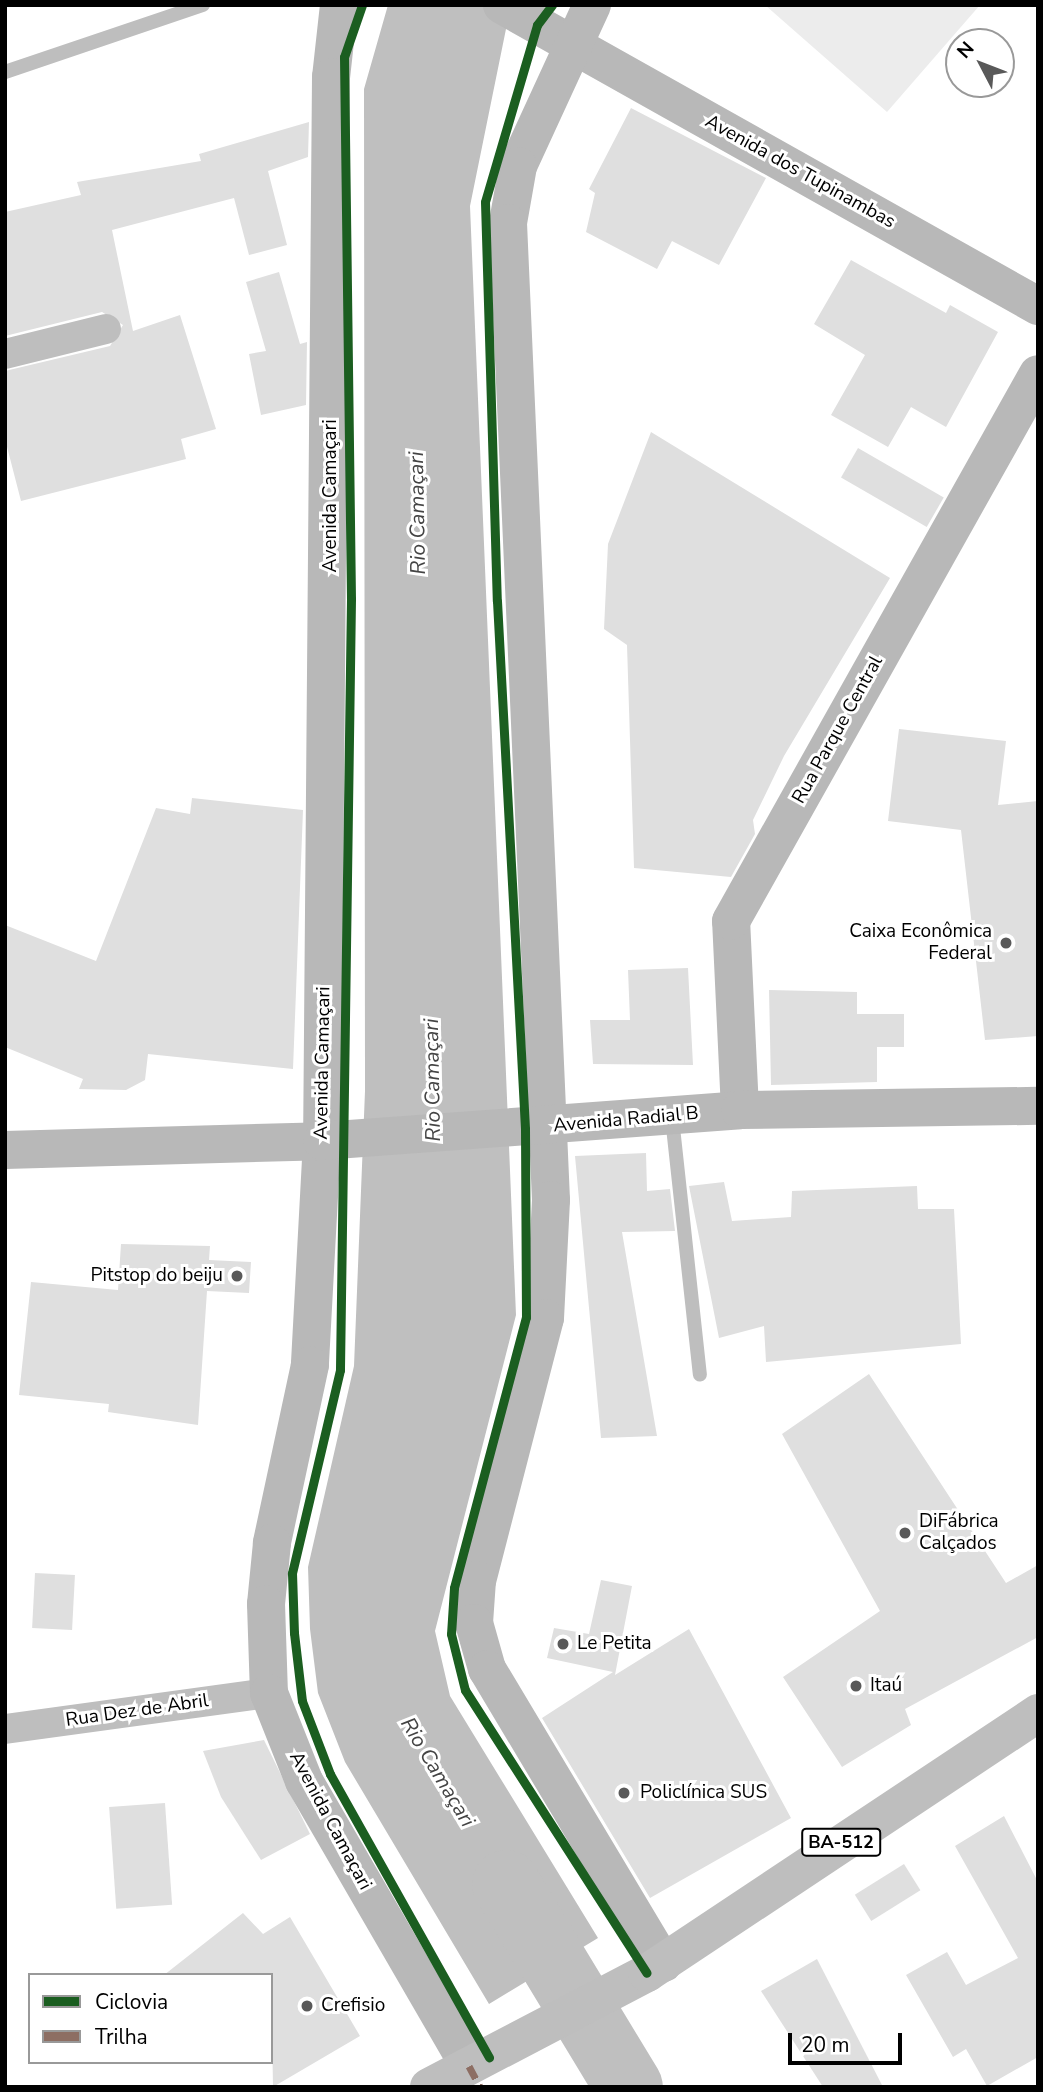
<!DOCTYPE html>
<html>
<head>
<meta charset="utf-8">
<style>
  body { margin:0 }
  #map { position:relative; width:1043px; height:2092px; overflow:hidden; background:#fff; font-family:"Nunito Sans",sans-serif }
  div>[style] { position:absolute }
  .green>* { inset:0; background:#ececec }
  .water>* { inset:0; background:#bfbfbf }
  .river>* { height:68px; margin:-34px; padding:0 34px; transform-origin:34px; border-radius:34px; background:#bfbfbf }
  .building>* { inset:0; background:#dfdfdf; transform-origin:0 0 }
  .lane>* { height:14px; margin:-7px; padding:0 7px; transform-origin:7px; border-radius:7px; background:#bebebe }
  .street>* { height:30px; margin:-15px; padding:0 15px; transform-origin:15px; border-radius:15px; background:#bebebe }
  .secondary>* { height:38px; margin:-19px; padding:0 19px; transform-origin:19px; border-radius:19px; background:#b8b8b8 }
  .primary>* { height:38px; margin:-19px; padding:0 19px; transform-origin:19px; border-radius:19px; background:#bebebe }
  .quiet>* { height:7px; margin-top:-3.5px; transform-origin:0; background:repeating-linear-gradient(90deg,#8d6e63 0 14px,transparent 0 21px) }
  .cycleway>* { height:9px; margin:-4.5px; padding:0 4.5px; transform-origin:4.5px; border-radius:4.5px; background:#1b5e20 }
  .dots>* { width:19px; height:19px; translate:-50% -50%; box-sizing:border-box; border:4px solid #fff; border-radius:50% }
  span { translate:-50% -50%; white-space:nowrap; text-align:center; line-height:1.15; -webkit-text-stroke:6px #fff; paint-order:stroke }
  .shield-label span { padding:2px 5px; background:#fff; border:2px solid; border-radius:5px; -webkit-text-stroke-width:0 }
  .shield-label { font-size:18px; color:#000; font-weight:700 }
  .street-label { font-size:19px; color:#000 }
  .poi-label { font-size:19px; color:#000 }
  .right { translate:-100% -50%; text-align:right }
  .left { translate:0 -50%; text-align:left }
  .water-label { font-size:21px; color:#444; font-style:italic }
  .frame { position:absolute; inset:0; border:7px solid #000; pointer-events:none }
  .legend { position:absolute; left:28px; top:1973px; width:245px; height:91px; box-sizing:border-box; background:#fff; border:2px solid #999; margin:0; padding:9px 12px; list-style:none; font-size:21px; color:#000 }
  .legend li { display:flex; align-items:center; gap:14px; height:35px }
  .legend b { width:35px; border:2px solid #999 }
  .north { position:absolute; left:945px; top:28px; width:70px; height:70px; box-sizing:border-box; background:#fff; border:2px solid #999; border-radius:50%; rotate:312deg; font-size:19px; font-weight:700; line-height:28px; text-align:center; color:#000 }
  .north::after { content:''; display:block; margin:auto; width:24px; height:32px; background:#595959; clip-path:polygon(50% 0,100% 100%,50% 72%,0 100%) }
  .scale { position:absolute; left:788px; top:2033px; width:114px; height:32px; box-sizing:border-box; border:4px solid #000; border-top:0; padding-left:9px; font-size:21px; line-height:24px; white-space:nowrap; color:#000; -webkit-text-stroke:5px #fff; paint-order:stroke }
</style>
</head>
<body>
<div id="map">
  <div class="green">
    <div style="clip-path:polygon(765px 5px,980px 5px,887px 112px)"></div>
  </div>
  <div class="water">
    <div style="clip-path:polygon(388px 5px,522px 5px,506px 29px,470px 206px,516px 1315px,435px 1631px,450px 1696px,598px 1938px,489px 2004px,345px 1762px,318px 1693px,310px 1629px,308px 1567px,354px 1366px,365px 1091px,364px 89px)"></div>
  </div>
  <div class="river">
    <div style="left:506px;top:1884px;width:237px;rotate:58.8deg"></div>
  </div>
  <div class="building">
    <div style="clip-path:polygon(631px 108px,766px 178px,719px 265px,672px 241px,657px 269px,586px 232px,595px 193px,589px 189px)"></div>
    <div style="clip-path:polygon(309px 122px,308px 157px,268px 171px,287px 245px,249px 255px,234px 198px,112px 230px,133px 331px,180px 315px,216px 429px,181px 439px,186px 459px,21px 501px,5px 439px,5px 371px,110px 346px,123px 325px,102px 312px,5px 336px,5px 212px,81px 195px,77px 182px,201px 161px,199px 154px)"></div>
    <div style="clip-path:polygon(851px 260px,946px 313px,950px 305px,998px 332px,946px 427px,911px 407px,888px 447px,831px 415px,865px 355px,814px 324px)"></div>
    <div style="clip-path:polygon(279px 272px,300px 344px,307px 342px,306px 405px,261px 415px,249px 354px,266px 351px,246px 282px)"></div>
    <div style="clip-path:polygon(651px 432px,890px 578px,784px 756px,753px 820px,755px 834px,731px 877px,634px 868px,627px 645px,604px 629px,608px 544px)"></div>
    <div style="left:858px;top:448px;width:99px;height:34px;rotate:30deg"></div>
    <div style="clip-path:polygon(899px 729px,1006px 741px,998px 805px,1038px 801px,1038px 1036px,985px 1040px,961px 830px,888px 821px)"></div>
    <div style="clip-path:polygon(192px 798px,303px 810px,293px 1069px,148px 1054px,145px 1080px,126px 1090px,79px 1089px,83px 1079px,5px 1047px,5px 925px,96px 961px,156px 808px,190px 814px)"></div>
    <div style="clip-path:polygon(688px 968px,693px 1065px,593px 1064px,590px 1020px,630px 1020px,628px 970px)"></div>
    <div style="clip-path:polygon(769px 990px,857px 992px,857px 1014px,904px 1014px,904px 1047px,877px 1047px,877px 1082px,771px 1085px)"></div>
    <div style="clip-path:polygon(646px 1153px,647px 1191px,670px 1189px,675px 1231px,622px 1232px,657px 1436px,601px 1438px,575px 1156px)"></div>
    <div style="clip-path:polygon(724px 1182px,732px 1221px,791px 1217px,792px 1191px,917px 1186px,918px 1209px,954px 1209px,961px 1344px,766px 1362px,764px 1326px,719px 1338px,689px 1186px)"></div>
    <div style="clip-path:polygon(121px 1244px,210px 1246px,209px 1260px,251px 1262px,249px 1293px,207px 1291px,198px 1425px,108px 1412px,109px 1404px,19px 1395px,31px 1282px,118px 1290px)"></div>
    <div style="clip-path:polygon(869px 1374px,1006px 1583px,1038px 1565px,1038px 1637px,905px 1709px,911px 1725px,842px 1767px,783px 1677px,880px 1611px,782px 1434px)"></div>
    <div style="left:35px;top:1573px;width:40px;height:55px;rotate:3deg"></div>
    <div style="clip-path:polygon(601px 1580px,632px 1586px,615px 1675px,689px 1629px,791px 1818px,650px 1898px,542px 1718px,613px 1672px,547px 1658px,554px 1628px,589px 1634px)"></div>
    <div style="clip-path:polygon(264px 1740px,310px 1834px,261px 1860px,221px 1797px,203px 1751px)"></div>
    <div style="left:165px;top:1803px;width:102px;height:56px;rotate:86deg"></div>
    <div style="clip-path:polygon(1004px 1816px,1038px 1882px,1038px 2057px,987px 2086px,966px 2049px,953px 2057px,906px 1975px,947px 1952px,966px 1985px,1018px 1958px,955px 1846px)"></div>
    <div style="left:904px;top:1864px;width:31px;height:58px;rotate:58deg"></div>
    <div style="clip-path:polygon(243px 1913px,263px 1934px,290px 1917px,360px 2036px,273px 2087px,271px 1975px,164px 1975px)"></div>
    <div style="clip-path:polygon(817px 1959px,883px 2087px,823px 2087px,761px 1991px)"></div>
  </div>
  <div class="lane">
    <div style="left:5px;top:72px;width:209px;rotate:-18.7deg"></div>
    <div style="left:672px;top:1118px;width:258px;rotate:83.8deg"></div>
  </div>
  <div class="street">
    <div style="left:5px;top:354px;width:104px;rotate:-13.9deg"></div>
    <div style="left:5px;top:1729px;width:266px;rotate:-7.8deg"></div>
  </div>
  <div class="secondary">
    <div style="left:339px;top:5px;width:72px;rotate:96.3deg"></div>
    <div style="left:331px;top:77px;width:1064px;rotate:90.48deg"></div>
    <div style="left:322px;top:1141px;width:224px;rotate:93.1deg"></div>
    <div style="left:310px;top:1365px;width:182px;rotate:102.1deg"></div>
    <div style="left:272px;top:1543px;width:61px;rotate:95.6deg"></div>
    <div style="left:266px;top:1604px;width:89px;rotate:88.1deg"></div>
    <div style="left:269px;top:1693px;width:95px;rotate:68.3deg"></div>
    <div style="left:304px;top:1781px;width:329px;rotate:59.9deg"></div>
    <div style="left:502px;top:5px;width:615px;rotate:29.32deg"></div>
    <div style="left:592px;top:5px;width:177px;rotate:114.7deg"></div>
    <div style="left:518px;top:166px;width:58px;rotate:100deg"></div>
    <div style="left:508px;top:223px;width:978px;rotate:87.48deg"></div>
    <div style="left:551px;top:1200px;width:118px;rotate:92.9deg"></div>
    <div style="left:545px;top:1318px;width:271px;rotate:104.5deg"></div>
    <div style="left:477px;top:1580px;width:43px;rotate:94deg"></div>
    <div style="left:474px;top:1623px;width:48px;rotate:74.2deg"></div>
    <div style="left:487px;top:1669px;width:343px;rotate:59.1deg"></div>
    <div style="left:740px;top:1110px;width:189px;rotate:-92.7deg"></div>
    <div style="left:731px;top:921px;width:627px;rotate:-60.7deg"></div>
    <div style="left:5px;top:1150px;width:317px;rotate:-1.6deg"></div>
    <div style="left:322px;top:1141px;width:419px;rotate:-4.2deg"></div>
    <div style="left:740px;top:1110px;width:298px;rotate:-0.8deg"></div>
  </div>
  <div class="primary">
    <div style="left:429px;top:2087px;width:246px;rotate:-27.6deg"></div>
    <div style="left:647px;top:1973px;width:470px;rotate:-33.6deg"></div>
  </div>
  <div class="quiet">
    <div style="left:469px;top:2066px;width:24px;rotate:62deg"></div>
  </div>
  <div class="cycleway">
    <div style="left:362px;top:5px;width:55px;rotate:109.1deg"></div>
    <div style="left:344px;top:57px;width:542px;rotate:89.26deg"></div>
    <div style="left:351px;top:599px;width:771px;rotate:90.82deg"></div>
    <div style="left:340px;top:1370px;width:209px;rotate:103.3deg"></div>
    <div style="left:292px;top:1573px;width:60px;rotate:88.1deg"></div>
    <div style="left:294px;top:1633px;width:68px;rotate:83.3deg"></div>
    <div style="left:302px;top:1701px;width:78px;rotate:69deg"></div>
    <div style="left:330px;top:1774px;width:325px;rotate:60.7deg"></div>
    <div style="left:552px;top:5px;width:25px;rotate:127deg"></div>
    <div style="left:537px;top:25px;width:184px;rotate:106.4deg"></div>
    <div style="left:485px;top:202px;width:399px;rotate:88.3deg"></div>
    <div style="left:497px;top:601px;width:529px;rotate:86.96deg"></div>
    <div style="left:525px;top:1129px;width:188px;rotate:89.7deg"></div>
    <div style="left:526px;top:1317px;width:280px;rotate:104.9deg"></div>
    <div style="left:454px;top:1588px;width:46px;rotate:93.7deg"></div>
    <div style="left:451px;top:1634px;width:58px;rotate:76deg"></div>
    <div style="left:465px;top:1690px;width:336px;rotate:57.3deg"></div>
  </div>
  <div class="dots">
    <div style="left:1006px;top:943px;background:#595959"></div>
    <div style="left:237px;top:1276px;background:#595959"></div>
    <div style="left:905px;top:1533px;background:#595959"></div>
    <div style="left:563px;top:1644px;background:#595959"></div>
    <div style="left:856px;top:1686px;background:#595959"></div>
    <div style="left:624px;top:1793px;background:#595959"></div>
    <div style="left:307px;top:2006px;background:#595959"></div>
  </div>
  <div class="shield-label">
    <span style="left:841px;top:1842px">BA-512</span>
  </div>
  <div class="street-label">
    <span style="left:800px;top:172px;rotate:29deg">Avenida dos Tupinambas</span>
    <span style="left:331px;top:496px;rotate:-90deg">Avenida Camaçari</span>
    <span style="left:838px;top:730px;rotate:-61deg">Rua Parque Central</span>
    <span style="left:323px;top:1063px;rotate:-89deg">Avenida Camaçari</span>
    <span style="left:626px;top:1120px;rotate:-5deg">Avenida Radial B</span>
    <span style="left:137px;top:1711px;rotate:-8deg">Rua Dez de Abril</span>
    <span style="left:330px;top:1821px;rotate:62deg">Avenida Camaçari</span>
  </div>
  <div class="poi-label">
    <span class="right" style="left:992px;top:943px">Caixa Econômica<br>Federal</span>
    <span class="right" style="left:223px;top:1276px">Pitstop do beiju</span>
    <span class="left" style="left:919px;top:1533px">DiFábrica<br>Calçados</span>
    <span class="left" style="left:577px;top:1644px">Le Petita</span>
    <span class="left" style="left:870px;top:1686px">Itaú</span>
    <span class="left" style="left:640px;top:1793px">Policlínica SUS</span>
    <span class="left" style="left:321px;top:2006px">Crefisio</span>
  </div>
  <div class="water-label">
    <span style="left:417px;top:513px;rotate:-91deg">Rio Camaçari</span>
    <span style="left:432px;top:1080px;rotate:-91deg">Rio Camaçari</span>
    <span style="left:438px;top:1772px;rotate:59deg">Rio Camaçari</span>
  </div>
  <div class="frame"></div>
  <ul class="legend">
  <li><b style="height:9px;background:#1b5e20"></b>Ciclovia</li>
  <li><b style="height:9px;background:#8d6e63"></b>Trilha</li>
  </ul>
  <div class="north">N</div>
  <div class="scale">20 m</div>
</div>
</body>
</html>
